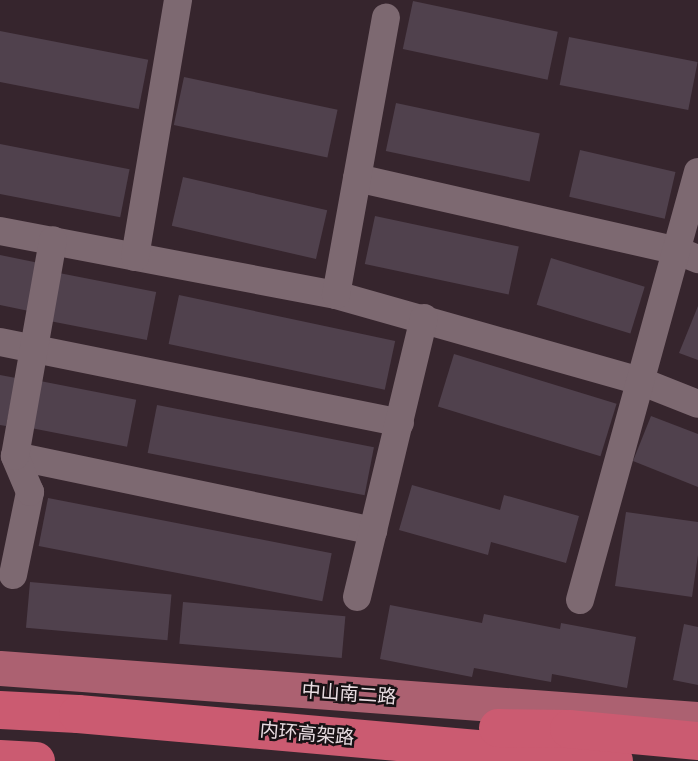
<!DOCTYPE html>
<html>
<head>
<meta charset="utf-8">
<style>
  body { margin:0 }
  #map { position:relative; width:698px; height:761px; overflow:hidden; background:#36252d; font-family:Mulish,"Noto Sans SC",sans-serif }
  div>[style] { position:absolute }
  .building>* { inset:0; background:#50414d; transform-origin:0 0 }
  .minor>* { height:28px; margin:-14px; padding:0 14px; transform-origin:14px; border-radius:14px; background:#7d6971 }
  .major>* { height:35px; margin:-17.5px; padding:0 17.5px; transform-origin:17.5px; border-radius:17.5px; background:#ac6171 }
  .highway>* { height:38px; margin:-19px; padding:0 19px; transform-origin:19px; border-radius:19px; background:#cb5b71 }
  span { translate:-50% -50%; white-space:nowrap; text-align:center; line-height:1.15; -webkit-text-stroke:5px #181114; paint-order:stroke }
  .street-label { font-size:19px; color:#e8dce1 }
</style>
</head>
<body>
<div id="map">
  <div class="building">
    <div style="left:413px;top:1px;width:148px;height:49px;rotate:12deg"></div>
    <div style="left:0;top:31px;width:151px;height:50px;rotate:11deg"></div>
    <div style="left:569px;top:37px;width:131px;height:49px;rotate:11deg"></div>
    <div style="left:184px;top:77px;width:157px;height:49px;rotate:12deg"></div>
    <div style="left:396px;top:103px;width:147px;height:49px;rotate:12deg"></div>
    <div style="left:0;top:144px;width:132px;height:49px;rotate:11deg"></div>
    <div style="left:580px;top:150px;width:98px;height:48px;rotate:13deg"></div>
    <div style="left:183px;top:177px;width:148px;height:50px;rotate:13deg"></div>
    <div style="left:375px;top:216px;width:147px;height:49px;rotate:12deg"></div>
    <div style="clip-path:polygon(0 255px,39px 263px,29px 311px,0 305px)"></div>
    <div style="left:551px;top:258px;width:98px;height:49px;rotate:17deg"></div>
    <div style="left:59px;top:273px;width:99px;height:49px;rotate:11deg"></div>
    <div style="left:179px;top:295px;width:221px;height:50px;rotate:12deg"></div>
    <div style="clip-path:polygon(698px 306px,698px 360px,679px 353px)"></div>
    <div style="left:454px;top:354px;width:170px;height:55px;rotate:17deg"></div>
    <div style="clip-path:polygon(0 375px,16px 378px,6px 426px,0 425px)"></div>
    <div style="left:40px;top:381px;width:98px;height:48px;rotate:11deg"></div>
    <div style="left:157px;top:405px;width:221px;height:49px;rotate:11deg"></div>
    <div style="clip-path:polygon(651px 416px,698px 434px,698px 487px,633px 461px)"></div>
    <div style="clip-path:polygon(412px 485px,500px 510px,504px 495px,579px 516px,566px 563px,491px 542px,488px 555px,399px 530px)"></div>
    <div style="left:48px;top:498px;width:289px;height:49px;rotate:11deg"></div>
    <div style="clip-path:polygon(626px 512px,698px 522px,698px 555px,692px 597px,615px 586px)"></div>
    <div style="left:30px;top:582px;width:142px;height:46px;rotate:5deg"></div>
    <div style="left:183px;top:602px;width:163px;height:42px;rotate:5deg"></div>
    <div style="clip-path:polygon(390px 605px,482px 623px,484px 614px,560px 629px,561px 623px,636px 637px,627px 688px,552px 674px,551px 682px,474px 668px,472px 677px,380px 659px)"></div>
    <div style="clip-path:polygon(684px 624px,698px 627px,698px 685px,673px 680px)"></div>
  </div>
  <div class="minor">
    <div style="left:357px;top:178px;width:329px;rotate:12.8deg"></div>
    <div style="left:678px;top:251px;width:22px;rotate:22deg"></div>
    <div style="left:0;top:231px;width:342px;rotate:10.8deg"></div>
    <div style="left:336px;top:295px;width:316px;rotate:15.8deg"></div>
    <div style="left:640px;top:381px;width:62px;rotate:21.6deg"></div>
    <div style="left:135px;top:257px;width:261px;rotate:-80.5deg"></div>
    <div style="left:336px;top:295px;width:282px;rotate:-79.8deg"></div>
    <div style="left:0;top:342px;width:408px;rotate:11.4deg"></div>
    <div style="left:15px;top:456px;width:366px;rotate:11.8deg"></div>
    <div style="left:13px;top:575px;width:85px;rotate:-78.4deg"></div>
    <div style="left:30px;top:492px;width:39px;rotate:-113deg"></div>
    <div style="left:15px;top:456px;width:219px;rotate:-80deg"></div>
    <div style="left:357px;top:597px;width:287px;rotate:-76.5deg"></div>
    <div style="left:580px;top:600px;width:444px;rotate:-74.6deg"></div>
  </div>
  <div class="major">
    <div style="left:0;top:668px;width:700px;rotate:4.18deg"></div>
  </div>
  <div class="highway">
    <div style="left:0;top:710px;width:78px;rotate:2.9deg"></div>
    <div style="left:78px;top:714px;width:538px;rotate:5.01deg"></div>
    <div style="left:498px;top:728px;width:71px;rotate:0.8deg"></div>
    <div style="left:569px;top:729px;width:130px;rotate:5.3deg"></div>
    <div style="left:0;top:759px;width:36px;rotate:3deg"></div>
  </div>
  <div class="street-label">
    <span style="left:349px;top:694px;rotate:4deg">中山南二路</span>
    <span style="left:307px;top:734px;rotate:5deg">内环高架路</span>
  </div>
</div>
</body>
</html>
